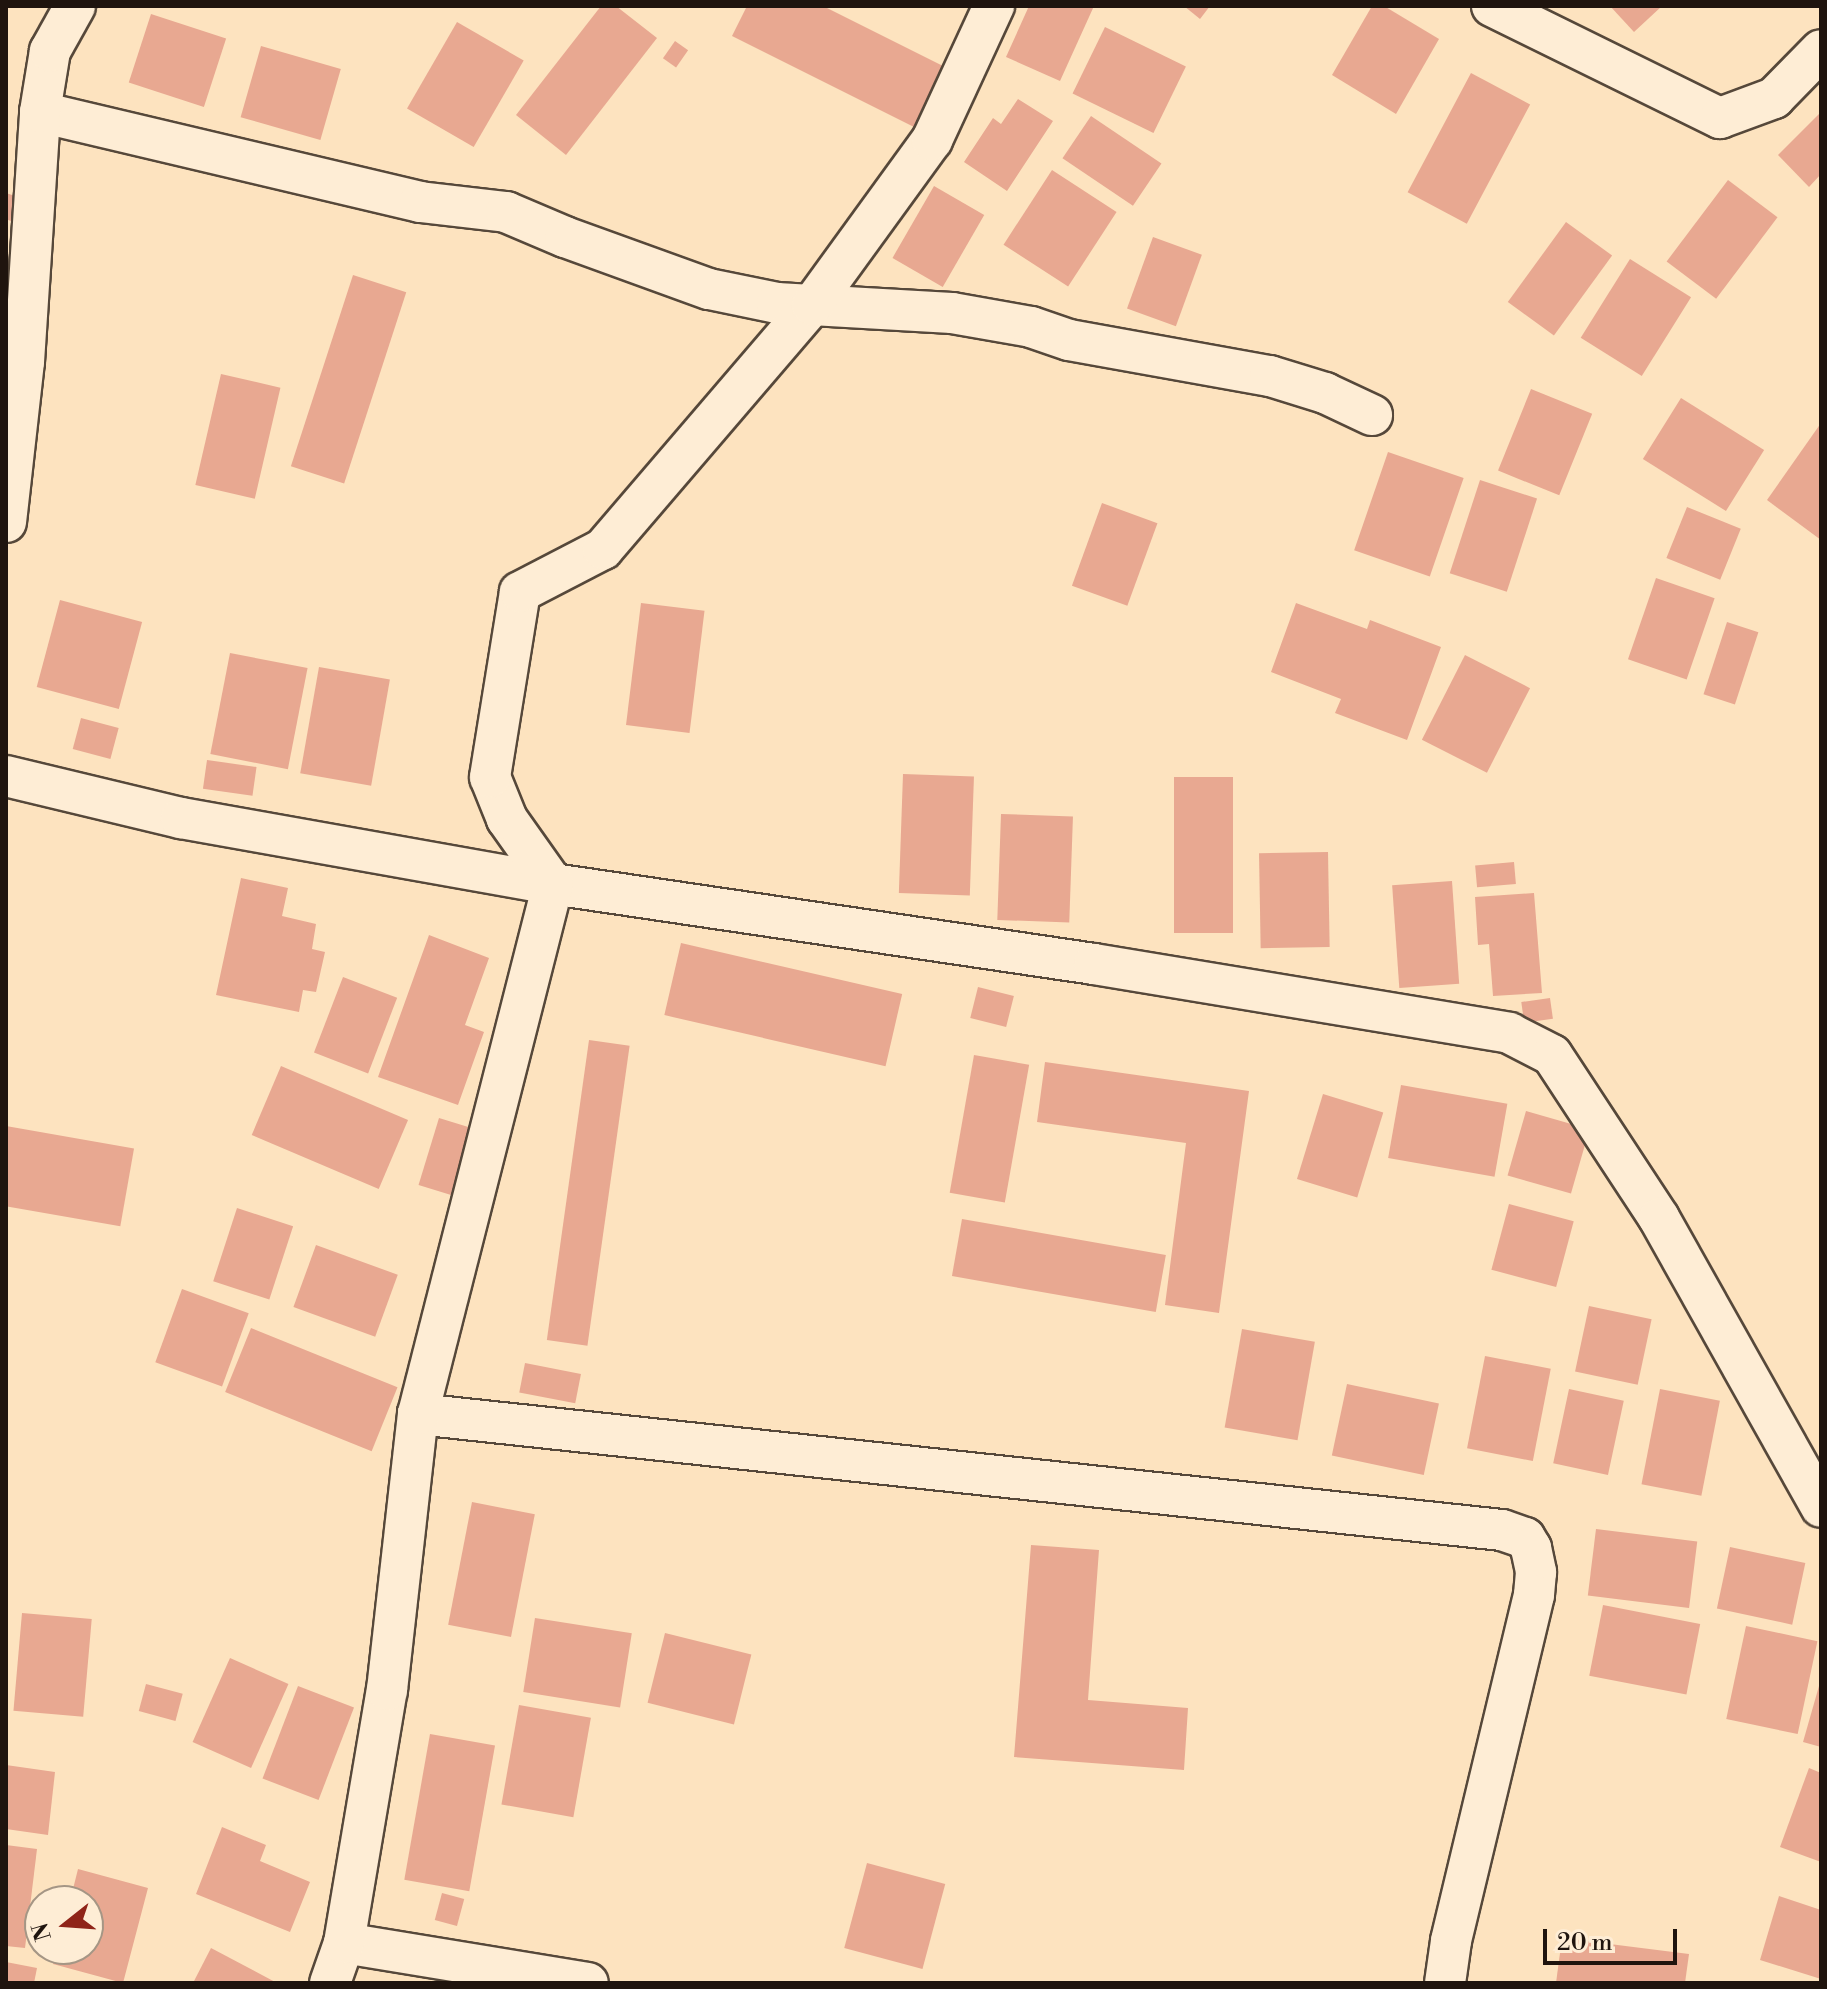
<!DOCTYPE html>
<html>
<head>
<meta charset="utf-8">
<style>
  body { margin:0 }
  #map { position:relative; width:1827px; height:1989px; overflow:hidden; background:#fde3bf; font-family:"Libre Bodoni",serif }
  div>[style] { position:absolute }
  .building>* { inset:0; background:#e8a891; transform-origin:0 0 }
  .roads { filter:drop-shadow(2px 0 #56483a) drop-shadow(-2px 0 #56483a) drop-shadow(0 2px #56483a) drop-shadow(0 -2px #56483a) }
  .minor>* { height:40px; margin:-20px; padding:0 20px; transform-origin:20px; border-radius:20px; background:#feedd5 }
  span { translate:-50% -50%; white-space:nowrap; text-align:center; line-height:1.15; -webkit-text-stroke:8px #feedd5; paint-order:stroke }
  .frame { position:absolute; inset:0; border:8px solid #1f140e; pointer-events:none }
  .north { position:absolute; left:24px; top:1885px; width:80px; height:80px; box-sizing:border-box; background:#feedd5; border:2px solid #a59685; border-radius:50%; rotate:253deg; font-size:22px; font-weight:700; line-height:32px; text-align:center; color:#1f140e }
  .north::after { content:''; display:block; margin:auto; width:28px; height:36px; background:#8f2418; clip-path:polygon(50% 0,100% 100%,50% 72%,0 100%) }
  .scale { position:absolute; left:1543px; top:1929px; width:134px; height:36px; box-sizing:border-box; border:4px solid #1f140e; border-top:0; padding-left:10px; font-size:24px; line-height:28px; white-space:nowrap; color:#1f140e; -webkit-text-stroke:6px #feedd5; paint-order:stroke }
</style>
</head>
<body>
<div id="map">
  <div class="building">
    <div style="clip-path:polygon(601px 6px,616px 6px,657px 38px,566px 155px,516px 115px)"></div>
    <div style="clip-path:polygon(747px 6px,823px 6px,957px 73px,926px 133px,732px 36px)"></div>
    <div style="clip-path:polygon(1029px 6px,1094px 6px,1060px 81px,1006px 57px)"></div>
    <div style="clip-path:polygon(1184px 6px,1210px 6px,1200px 19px)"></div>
    <div style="clip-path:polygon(1372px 6px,1384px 6px,1439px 39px,1396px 114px,1332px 75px)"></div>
    <div style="clip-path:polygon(1610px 6px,1662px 6px,1634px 32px)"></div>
    <div style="left:151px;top:14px;width:79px;height:72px;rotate:18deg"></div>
    <div style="left:457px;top:22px;width:77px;height:100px;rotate:30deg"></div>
    <div style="left:1105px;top:27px;width:90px;height:74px;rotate:26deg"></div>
    <div style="left:675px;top:41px;width:16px;height:21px;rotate:35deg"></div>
    <div style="left:261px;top:46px;width:83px;height:74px;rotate:16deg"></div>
    <div style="left:1471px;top:73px;width:67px;height:135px;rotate:28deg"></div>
    <div style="clip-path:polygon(1018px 99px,1053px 121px,1007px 191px,964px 162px,993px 118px,1001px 124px)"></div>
    <div style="clip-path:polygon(1821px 112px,1821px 174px,1809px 187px,1778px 155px)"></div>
    <div style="left:1091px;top:116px;width:85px;height:51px;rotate:34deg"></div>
    <div style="left:1052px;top:170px;width:77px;height:89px;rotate:33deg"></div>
    <div style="left:1728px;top:180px;width:62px;height:102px;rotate:37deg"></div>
    <div style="left:934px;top:186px;width:58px;height:83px;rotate:30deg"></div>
    <div style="clip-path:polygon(6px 193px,27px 200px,18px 224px,6px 219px)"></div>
    <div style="left:1566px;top:222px;width:57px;height:99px;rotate:36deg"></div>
    <div style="left:1153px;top:237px;width:52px;height:76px;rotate:20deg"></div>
    <div style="left:1630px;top:259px;width:72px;height:93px;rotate:32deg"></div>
    <div style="left:353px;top:275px;width:56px;height:201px;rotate:18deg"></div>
    <div style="left:221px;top:374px;width:61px;height:114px;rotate:13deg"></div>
    <div style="left:1531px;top:389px;width:66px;height:88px;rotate:22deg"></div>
    <div style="left:1681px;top:398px;width:98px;height:72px;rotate:32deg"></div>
    <div style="clip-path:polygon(1821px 423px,1821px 540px,1767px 500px)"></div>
    <div style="left:1388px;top:452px;width:80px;height:104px;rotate:19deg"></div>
    <div style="left:1480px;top:480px;width:60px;height:98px;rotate:18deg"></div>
    <div style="left:1102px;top:503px;width:59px;height:88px;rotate:20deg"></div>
    <div style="left:1687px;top:507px;width:58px;height:55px;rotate:22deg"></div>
    <div style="left:1656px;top:578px;width:62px;height:86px;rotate:19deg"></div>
    <div style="left:60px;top:600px;width:85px;height:90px;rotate:15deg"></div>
    <div style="left:641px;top:603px;width:64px;height:123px;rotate:7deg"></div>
    <div style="clip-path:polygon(1296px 603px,1367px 629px,1370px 620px,1441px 647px,1407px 740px,1335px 713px,1341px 699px,1271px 672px)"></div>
    <div style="left:1727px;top:622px;width:33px;height:76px;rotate:18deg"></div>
    <div style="left:230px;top:653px;width:79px;height:103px;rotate:11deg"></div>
    <div style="left:1465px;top:655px;width:73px;height:95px;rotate:27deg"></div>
    <div style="left:319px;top:667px;width:72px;height:108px;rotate:10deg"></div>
    <div style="left:81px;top:718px;width:39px;height:32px;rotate:15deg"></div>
    <div style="left:207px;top:760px;width:50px;height:29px;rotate:8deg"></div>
    <div style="left:903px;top:774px;width:71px;height:119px;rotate:2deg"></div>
    <div style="left:1174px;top:777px;width:59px;height:156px"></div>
    <div style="left:1001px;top:814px;width:72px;height:106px;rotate:2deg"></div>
    <div style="left:1328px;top:852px;width:95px;height:69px;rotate:89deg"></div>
    <div style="left:1514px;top:862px;width:22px;height:39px;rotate:85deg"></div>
    <div style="clip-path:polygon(241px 878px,288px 888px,282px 916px,316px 924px,312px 949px,325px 952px,316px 992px,303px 990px,299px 1012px,216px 995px)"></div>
    <div style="left:1452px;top:881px;width:103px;height:60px;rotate:86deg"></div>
    <div style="clip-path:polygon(1534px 893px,1542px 993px,1493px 996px,1489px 944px,1478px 945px,1475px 897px)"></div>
    <div style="clip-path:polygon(429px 935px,489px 958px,465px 1025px,484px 1032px,458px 1105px,378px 1077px)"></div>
    <div style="left:681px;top:943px;width:227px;height:74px;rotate:13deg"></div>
    <div style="left:343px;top:977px;width:58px;height:81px;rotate:21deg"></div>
    <div style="left:978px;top:987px;width:37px;height:32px;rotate:14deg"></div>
    <div style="left:1550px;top:998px;width:21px;height:29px;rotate:82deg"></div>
    <div style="left:589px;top:1040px;width:41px;height:303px;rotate:8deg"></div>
    <div style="left:974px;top:1055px;width:56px;height:140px;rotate:10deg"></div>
    <div style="clip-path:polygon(1045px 1062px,1249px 1091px,1219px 1313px,1165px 1305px,1186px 1143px,1037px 1122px)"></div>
    <div style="left:281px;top:1066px;width:138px;height:75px;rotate:23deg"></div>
    <div style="left:1401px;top:1085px;width:108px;height:74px;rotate:10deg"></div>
    <div style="left:1323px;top:1094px;width:63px;height:89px;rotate:17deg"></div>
    <div style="left:1526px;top:1111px;width:66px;height:67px;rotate:16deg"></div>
    <div style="left:439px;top:1118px;width:34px;height:70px;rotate:17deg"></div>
    <div style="left:6px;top:1126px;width:130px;height:79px;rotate:10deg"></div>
    <div style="left:1509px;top:1204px;width:67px;height:68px;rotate:15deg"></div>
    <div style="left:237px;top:1208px;width:59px;height:77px;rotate:18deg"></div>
    <div style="left:962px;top:1219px;width:207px;height:58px;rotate:10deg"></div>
    <div style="left:316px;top:1245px;width:87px;height:66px;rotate:20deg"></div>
    <div style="left:182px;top:1289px;width:71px;height:78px;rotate:20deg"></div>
    <div style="left:1589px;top:1306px;width:64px;height:67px;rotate:12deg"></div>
    <div style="left:251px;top:1328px;width:158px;height:69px;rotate:22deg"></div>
    <div style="left:1242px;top:1329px;width:74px;height:100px;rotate:10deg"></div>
    <div style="left:1485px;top:1356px;width:67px;height:94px;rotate:11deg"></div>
    <div style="left:525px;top:1363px;width:57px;height:30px;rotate:11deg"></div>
    <div style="left:1347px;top:1384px;width:94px;height:73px;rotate:12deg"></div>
    <div style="left:1569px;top:1389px;width:56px;height:76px;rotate:12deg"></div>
    <div style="left:1660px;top:1389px;width:61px;height:97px;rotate:11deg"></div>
    <div style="left:472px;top:1502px;width:64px;height:125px;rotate:11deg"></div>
    <div style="left:1596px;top:1529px;width:102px;height:67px;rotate:7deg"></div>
    <div style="clip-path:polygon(1031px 1545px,1099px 1550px,1088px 1700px,1188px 1708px,1184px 1770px,1014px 1757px)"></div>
    <div style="left:1730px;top:1547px;width:77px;height:63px;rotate:12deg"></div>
    <div style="left:1603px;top:1605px;width:99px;height:72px;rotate:11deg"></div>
    <div style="left:22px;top:1613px;width:70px;height:98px;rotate:5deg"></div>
    <div style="left:535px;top:1618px;width:98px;height:75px;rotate:9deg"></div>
    <div style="left:1746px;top:1626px;width:73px;height:95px;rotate:12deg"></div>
    <div style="left:665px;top:1633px;width:89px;height:72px;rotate:14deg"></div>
    <div style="left:230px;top:1658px;width:64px;height:92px;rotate:24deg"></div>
    <div style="clip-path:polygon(1821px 1679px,1821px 1747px,1803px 1742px)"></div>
    <div style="left:146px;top:1684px;width:38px;height:28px;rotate:15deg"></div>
    <div style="left:298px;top:1686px;width:60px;height:99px;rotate:21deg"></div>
    <div style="left:519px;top:1705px;width:73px;height:101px;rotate:10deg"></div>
    <div style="left:430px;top:1734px;width:66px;height:148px;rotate:10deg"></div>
    <div style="clip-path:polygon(6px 1765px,55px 1772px,48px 1835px,6px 1829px)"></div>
    <div style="clip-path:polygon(1809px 1768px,1821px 1773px,1821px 1862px,1780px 1847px)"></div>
    <div style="clip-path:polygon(222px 1827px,266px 1845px,260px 1861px,310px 1882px,290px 1932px,196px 1894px)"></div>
    <div style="clip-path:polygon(6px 1845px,37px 1849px,25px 1948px,6px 1946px)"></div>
    <div style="left:867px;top:1863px;width:81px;height:88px;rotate:15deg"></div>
    <div style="clip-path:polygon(78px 1869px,148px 1888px,123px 1983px,53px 1964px,57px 1949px,88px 1949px,88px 1901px,70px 1901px)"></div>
    <div style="left:442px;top:1893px;width:23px;height:28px;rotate:15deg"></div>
    <div style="clip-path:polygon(1779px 1896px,1821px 1910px,1821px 1979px,1760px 1960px)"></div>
    <div style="clip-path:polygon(1562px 1938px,1689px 1954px,1685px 1983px,1556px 1983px)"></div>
    <div style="clip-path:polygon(211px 1948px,277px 1983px,193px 1983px)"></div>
    <div style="clip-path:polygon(6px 1962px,37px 1968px,34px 1983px,6px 1983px)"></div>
  </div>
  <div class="roads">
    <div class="minor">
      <div style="left:1492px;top:6px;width:254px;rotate:26.2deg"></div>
      <div style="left:1720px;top:118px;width:58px;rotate:-20.3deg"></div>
      <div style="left:1774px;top:98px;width:67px;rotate:-45.6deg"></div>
      <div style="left:40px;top:112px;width:391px;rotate:13.3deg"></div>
      <div style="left:420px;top:202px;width:87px;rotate:6.6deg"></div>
      <div style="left:506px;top:212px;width:64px;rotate:23deg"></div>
      <div style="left:565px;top:237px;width:153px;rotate:19.9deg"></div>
      <div style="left:709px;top:289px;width:69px;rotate:11.6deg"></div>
      <div style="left:777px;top:303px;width:175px;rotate:3.3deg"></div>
      <div style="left:952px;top:313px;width:80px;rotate:10deg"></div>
      <div style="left:1031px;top:327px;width:40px;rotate:18.9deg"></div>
      <div style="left:1069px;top:340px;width:204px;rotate:10.2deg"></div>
      <div style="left:1270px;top:376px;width:58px;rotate:17.2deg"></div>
      <div style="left:1325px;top:393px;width:52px;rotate:25.1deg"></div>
      <div style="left:6px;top:522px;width:161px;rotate:-83.6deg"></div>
      <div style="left:24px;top:362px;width:251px;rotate:-86.3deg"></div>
      <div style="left:40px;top:112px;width:62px;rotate:-80.7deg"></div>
      <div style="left:50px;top:51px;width:51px;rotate:-60.9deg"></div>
      <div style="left:6px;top:776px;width:180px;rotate:13.5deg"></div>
      <div style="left:181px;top:818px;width:378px;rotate:10.1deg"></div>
      <div style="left:553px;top:884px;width:547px;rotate:8.41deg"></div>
      <div style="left:1094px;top:964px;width:421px;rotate:9.4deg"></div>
      <div style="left:1509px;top:1033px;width:48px;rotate:27.1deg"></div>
      <div style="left:1552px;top:1055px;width:195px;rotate:56.7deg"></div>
      <div style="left:1659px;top:1218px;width:331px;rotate:60.7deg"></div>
      <div style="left:418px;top:1414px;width:1090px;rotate:6.11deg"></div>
      <div style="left:1502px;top:1530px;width:24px;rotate:19deg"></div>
      <div style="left:1525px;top:1538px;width:12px;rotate:59deg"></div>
      <div style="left:1531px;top:1548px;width:25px;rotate:78deg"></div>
      <div style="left:1536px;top:1572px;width:23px;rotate:95deg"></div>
      <div style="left:1534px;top:1595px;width:356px;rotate:103.5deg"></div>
      <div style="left:1451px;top:1941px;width:42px;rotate:98.1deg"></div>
      <div style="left:344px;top:1943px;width:247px;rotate:9.3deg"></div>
      <div style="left:330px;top:1983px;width:42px;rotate:-70.7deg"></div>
      <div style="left:344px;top:1943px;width:257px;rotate:-80.4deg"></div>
      <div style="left:387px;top:1690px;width:278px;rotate:-83.6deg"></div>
      <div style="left:418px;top:1414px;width:547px;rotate:-75.71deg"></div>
      <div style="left:553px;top:884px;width:80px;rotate:-125.3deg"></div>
      <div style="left:507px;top:819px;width:45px;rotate:-112deg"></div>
      <div style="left:490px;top:777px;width:187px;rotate:-80.8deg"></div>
      <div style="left:520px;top:592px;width:93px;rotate:-27.4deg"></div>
      <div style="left:603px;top:549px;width:321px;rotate:-49.4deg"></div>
      <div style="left:812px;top:305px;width:204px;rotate:-54deg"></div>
      <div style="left:932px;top:140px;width:148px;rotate:-65.2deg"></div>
    </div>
  </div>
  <div class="frame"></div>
  <div class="north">N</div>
  <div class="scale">20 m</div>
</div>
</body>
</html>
